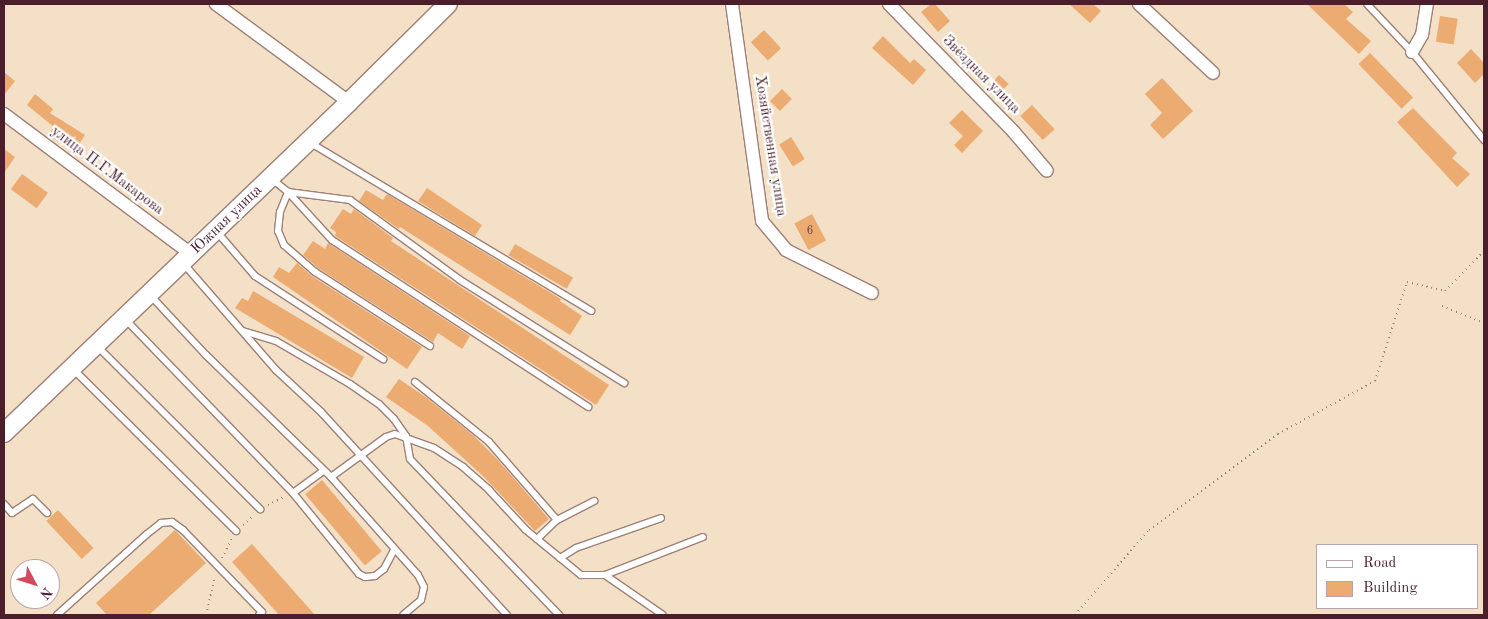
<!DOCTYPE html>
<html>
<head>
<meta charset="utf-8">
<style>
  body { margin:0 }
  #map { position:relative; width:1488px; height:619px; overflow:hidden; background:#f3e0c6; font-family:"Old Standard TT",serif }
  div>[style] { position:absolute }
  .building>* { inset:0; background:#ecac71; transform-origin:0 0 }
  .path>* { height:2px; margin-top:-1px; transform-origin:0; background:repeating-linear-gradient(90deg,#9e8078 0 1px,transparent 0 5px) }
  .roads { filter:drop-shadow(1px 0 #9e8078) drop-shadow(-1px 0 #9e8078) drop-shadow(0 1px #9e8078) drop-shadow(0 -1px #9e8078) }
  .lane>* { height:6px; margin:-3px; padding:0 3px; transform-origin:3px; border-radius:3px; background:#fff }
  .street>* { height:12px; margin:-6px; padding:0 6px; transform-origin:6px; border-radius:6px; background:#fff }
  .secondary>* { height:18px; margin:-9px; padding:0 9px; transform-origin:9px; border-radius:9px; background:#fff }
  span { translate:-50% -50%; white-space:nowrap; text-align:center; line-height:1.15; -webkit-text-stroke:4.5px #fff; paint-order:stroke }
  .number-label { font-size:12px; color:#72423c }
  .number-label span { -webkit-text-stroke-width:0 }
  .street-label { font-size:15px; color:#4a1f2b }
  .frame { position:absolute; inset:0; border:5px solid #4a1f2b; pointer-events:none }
  .legend { position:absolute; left:1316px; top:544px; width:162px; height:65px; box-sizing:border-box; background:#fff; border:1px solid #b7a5aa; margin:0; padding:6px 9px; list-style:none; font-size:15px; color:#4a1f2b }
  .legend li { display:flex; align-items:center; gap:10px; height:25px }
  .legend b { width:25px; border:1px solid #b7a5aa }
  .north { position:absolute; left:10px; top:559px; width:50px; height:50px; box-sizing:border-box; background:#fff; border:1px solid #b7a5aa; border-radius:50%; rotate:130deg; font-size:14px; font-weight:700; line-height:20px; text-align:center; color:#4a1f2b }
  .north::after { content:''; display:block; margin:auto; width:18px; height:22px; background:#d1495b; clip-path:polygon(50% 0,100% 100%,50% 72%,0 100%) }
</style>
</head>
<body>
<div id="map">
  <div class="building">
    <div style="clip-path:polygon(931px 4px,935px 4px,950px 21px,938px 32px,921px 12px)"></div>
    <div style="clip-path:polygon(1069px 4px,1093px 4px,1101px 11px,1090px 23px)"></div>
    <div style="clip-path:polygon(1307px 4px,1344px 4px,1353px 12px,1346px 19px,1371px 41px,1359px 54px)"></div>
    <div style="left:1440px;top:16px;width:18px;height:26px;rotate:9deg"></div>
    <div style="left:764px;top:30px;width:25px;height:18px;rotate:47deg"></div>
    <div style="clip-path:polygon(883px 36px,910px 63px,914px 59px,926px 70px,913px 85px,872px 48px)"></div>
    <div style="clip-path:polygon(1471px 49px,1484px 63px,1484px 74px,1475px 83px,1457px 63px)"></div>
    <div style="left:1370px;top:53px;width:62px;height:16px;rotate:46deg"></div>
    <div style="clip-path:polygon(4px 72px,15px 81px,4px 95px)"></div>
    <div style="left:999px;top:75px;width:13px;height:14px;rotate:42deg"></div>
    <div style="clip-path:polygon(1162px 78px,1193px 111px,1163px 139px,1150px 125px,1162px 113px,1145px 94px)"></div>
    <div style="left:782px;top:89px;width:14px;height:17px;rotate:45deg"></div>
    <div style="clip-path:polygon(35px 94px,53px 109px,50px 113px,85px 135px,74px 152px,48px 135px,54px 127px,27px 105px)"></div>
    <div style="left:1032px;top:105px;width:33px;height:16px;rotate:47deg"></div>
    <div style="clip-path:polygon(1413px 108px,1457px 153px,1452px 158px,1470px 174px,1457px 187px,1397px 122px)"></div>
    <div style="clip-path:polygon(962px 110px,983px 131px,962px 153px,954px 145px,963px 136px,949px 123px)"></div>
    <div style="left:791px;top:137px;width:26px;height:14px;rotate:58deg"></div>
    <div style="clip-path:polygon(4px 149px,15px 157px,4px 173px)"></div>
    <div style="left:22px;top:174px;width:32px;height:19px;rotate:36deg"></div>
    <div style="clip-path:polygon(427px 188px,482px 225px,475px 236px,418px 201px)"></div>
    <div style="clip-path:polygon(366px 190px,383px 200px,387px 194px,561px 299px,560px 301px,582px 316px,570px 335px,400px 227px,399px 229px,359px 201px)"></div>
    <div style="clip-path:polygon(343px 209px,351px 214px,354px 209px,393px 238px,391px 241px,609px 385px,596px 405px,335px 236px,336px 232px,330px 228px)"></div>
    <div style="left:812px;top:214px;width:30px;height:20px;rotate:62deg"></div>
    <div style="clip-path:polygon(313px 241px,325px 249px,328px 243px,470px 336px,462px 349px,438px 333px,433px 342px,318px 268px,303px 255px)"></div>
    <div style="left:515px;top:244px;width:67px;height:13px;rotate:30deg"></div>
    <div style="clip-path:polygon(297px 263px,312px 276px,422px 347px,407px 369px,273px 277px,279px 267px,289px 273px)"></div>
    <div style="clip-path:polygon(253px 291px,364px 357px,352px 378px,235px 308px,242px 298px,248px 301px)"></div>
    <div style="clip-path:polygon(399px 379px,427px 398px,474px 436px,498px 460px,549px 519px,535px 531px,484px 477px,428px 426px,386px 397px)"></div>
    <div style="left:322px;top:480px;width:93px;height:22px;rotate:50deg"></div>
    <div style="left:58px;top:510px;width:52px;height:16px;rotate:47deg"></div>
    <div style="clip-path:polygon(175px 530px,206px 563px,149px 615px,107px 615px,96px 603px)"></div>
    <div style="clip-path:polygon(252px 544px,315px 615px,279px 615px,232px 562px)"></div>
  </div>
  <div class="path">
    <div style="left:1442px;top:306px;width:45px;rotate:22deg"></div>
    <div style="left:268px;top:505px;width:18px;rotate:-27deg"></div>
    <div style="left:243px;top:525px;width:15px;rotate:-42deg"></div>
    <div style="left:222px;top:558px;width:22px;rotate:-63deg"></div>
    <div style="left:206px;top:615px;width:39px;rotate:-77deg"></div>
    <div style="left:1075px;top:615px;width:113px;rotate:-49deg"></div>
    <div style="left:1149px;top:530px;width:161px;rotate:-36.7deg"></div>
    <div style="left:1278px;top:434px;width:111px;rotate:-28.7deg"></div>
    <div style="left:1375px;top:381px;width:104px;rotate:-72.1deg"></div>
    <div style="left:1407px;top:282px;width:39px;rotate:13deg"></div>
    <div style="left:1445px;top:291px;width:56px;rotate:-45.7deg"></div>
  </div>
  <div class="roads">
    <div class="lane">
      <div style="left:1367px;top:4px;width:66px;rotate:46.8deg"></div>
      <div style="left:1412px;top:52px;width:114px;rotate:50.7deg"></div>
      <div style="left:309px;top:142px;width:329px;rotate:30.9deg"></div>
      <div style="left:272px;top:179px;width:21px;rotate:39deg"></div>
      <div style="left:288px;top:192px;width:65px;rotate:47.5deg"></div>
      <div style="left:332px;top:240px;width:306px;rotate:33.1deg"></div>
      <div style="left:217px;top:232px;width:58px;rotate:49.2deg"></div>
      <div style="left:255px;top:276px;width:153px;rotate:33deg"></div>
      <div style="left:183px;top:263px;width:142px;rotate:49deg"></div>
      <div style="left:276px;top:370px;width:62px;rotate:43deg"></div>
      <div style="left:321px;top:412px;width:275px;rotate:47.5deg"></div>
      <div style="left:150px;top:295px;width:82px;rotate:47deg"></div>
      <div style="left:206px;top:355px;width:175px;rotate:44.3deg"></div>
      <div style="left:331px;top:477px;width:131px;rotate:48.4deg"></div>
      <div style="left:418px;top:575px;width:13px;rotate:63deg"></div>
      <div style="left:424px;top:587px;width:13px;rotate:103deg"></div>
      <div style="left:421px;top:600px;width:23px;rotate:140deg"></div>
      <div style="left:125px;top:319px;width:242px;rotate:46deg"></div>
      <div style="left:293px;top:493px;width:37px;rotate:-36deg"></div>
      <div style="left:243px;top:331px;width:34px;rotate:17deg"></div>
      <div style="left:276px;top:341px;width:86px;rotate:30.2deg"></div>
      <div style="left:350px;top:384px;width:35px;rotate:35deg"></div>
      <div style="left:379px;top:404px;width:21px;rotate:45deg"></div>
      <div style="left:394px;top:419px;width:21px;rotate:55deg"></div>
      <div style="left:406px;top:436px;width:23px;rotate:80deg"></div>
      <div style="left:410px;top:459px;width:216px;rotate:46.3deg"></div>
      <div style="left:97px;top:346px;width:231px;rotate:45deg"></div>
      <div style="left:430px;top:346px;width:137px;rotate:-147.2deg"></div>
      <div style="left:315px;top:272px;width:41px;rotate:-138.9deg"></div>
      <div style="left:284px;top:245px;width:15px;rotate:-113deg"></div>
      <div style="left:278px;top:231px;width:19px;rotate:-84deg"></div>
      <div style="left:280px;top:212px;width:22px;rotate:-68deg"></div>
      <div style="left:288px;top:192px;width:63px;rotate:7.4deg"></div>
      <div style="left:350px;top:200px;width:136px;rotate:36deg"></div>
      <div style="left:460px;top:280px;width:194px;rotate:32.1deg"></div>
      <div style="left:73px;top:369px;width:230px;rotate:44.8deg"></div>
      <div style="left:415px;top:382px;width:95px;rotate:39deg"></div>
      <div style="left:489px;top:442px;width:103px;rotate:48.9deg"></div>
      <div style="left:331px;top:477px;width:68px;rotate:-36deg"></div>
      <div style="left:386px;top:437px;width:9px;rotate:-18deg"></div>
      <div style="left:395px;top:434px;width:41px;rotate:19.7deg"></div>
      <div style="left:434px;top:448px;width:35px;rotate:33deg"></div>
      <div style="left:463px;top:467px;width:35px;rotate:41deg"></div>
      <div style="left:489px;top:490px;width:54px;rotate:47.2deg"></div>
      <div style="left:526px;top:530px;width:71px;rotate:39.3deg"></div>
      <div style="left:581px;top:575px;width:24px"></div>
      <div style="left:605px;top:575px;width:70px;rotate:34.6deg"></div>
      <div style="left:293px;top:493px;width:104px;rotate:50.8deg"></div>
      <div style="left:359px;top:574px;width:7px;rotate:27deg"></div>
      <div style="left:365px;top:577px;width:10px;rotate:-6deg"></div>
      <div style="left:375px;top:576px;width:11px;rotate:-38deg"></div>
      <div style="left:384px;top:569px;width:21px;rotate:-62deg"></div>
      <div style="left:4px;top:504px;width:12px;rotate:48deg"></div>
      <div style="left:12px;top:513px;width:25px;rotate:-34deg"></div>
      <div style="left:33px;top:499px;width:20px;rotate:45deg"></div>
      <div style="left:537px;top:539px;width:28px;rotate:-44deg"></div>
      <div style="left:557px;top:520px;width:42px;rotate:-27.2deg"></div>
      <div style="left:560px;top:558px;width:19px;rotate:-32deg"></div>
      <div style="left:576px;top:548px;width:90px;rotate:-19.4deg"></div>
      <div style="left:605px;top:575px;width:105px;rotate:-21.2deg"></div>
      <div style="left:57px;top:615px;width:121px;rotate:-42deg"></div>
      <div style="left:147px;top:534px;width:18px;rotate:-38deg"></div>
      <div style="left:161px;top:523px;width:11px;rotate:-5deg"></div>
      <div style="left:172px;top:522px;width:14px;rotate:36deg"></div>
      <div style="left:183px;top:530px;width:114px;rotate:46.1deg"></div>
      <div style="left:262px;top:612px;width:4px;rotate:135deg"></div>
    </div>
    <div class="street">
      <div style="left:216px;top:4px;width:165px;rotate:36.4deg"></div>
      <div style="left:732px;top:4px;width:219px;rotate:82.1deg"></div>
      <div style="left:762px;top:221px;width:38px;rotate:50deg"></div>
      <div style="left:786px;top:250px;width:96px;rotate:26.6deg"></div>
      <div style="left:889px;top:4px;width:177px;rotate:45.7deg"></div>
      <div style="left:1013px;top:131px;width:52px;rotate:49.6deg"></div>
      <div style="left:1139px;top:4px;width:101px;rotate:43deg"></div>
      <div style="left:1412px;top:52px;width:20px;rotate:-60deg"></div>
      <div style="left:1422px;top:35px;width:31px;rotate:-81deg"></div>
      <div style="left:4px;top:114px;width:234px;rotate:36.8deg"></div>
    </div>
    <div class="secondary">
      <div style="left:4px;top:433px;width:478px;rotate:-43.8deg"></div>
      <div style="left:349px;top:102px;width:139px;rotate:-44.7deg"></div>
    </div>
  </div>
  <div class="number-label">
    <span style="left:810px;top:232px">6</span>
  </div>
  <div class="street-label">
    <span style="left:981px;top:75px;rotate:45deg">Звёздная улица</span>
    <span style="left:770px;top:146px;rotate:81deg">Хозяйственная улица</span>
    <span style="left:107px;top:171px;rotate:37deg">улица П.Г.Макарова</span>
    <span style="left:227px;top:220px;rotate:-44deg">Южная улица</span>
  </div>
  <div class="frame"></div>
  <ul class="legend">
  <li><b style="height:6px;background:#fff"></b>Road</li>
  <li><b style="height:14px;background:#ecac71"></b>Building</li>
  </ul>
  <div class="north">N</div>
</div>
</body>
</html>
